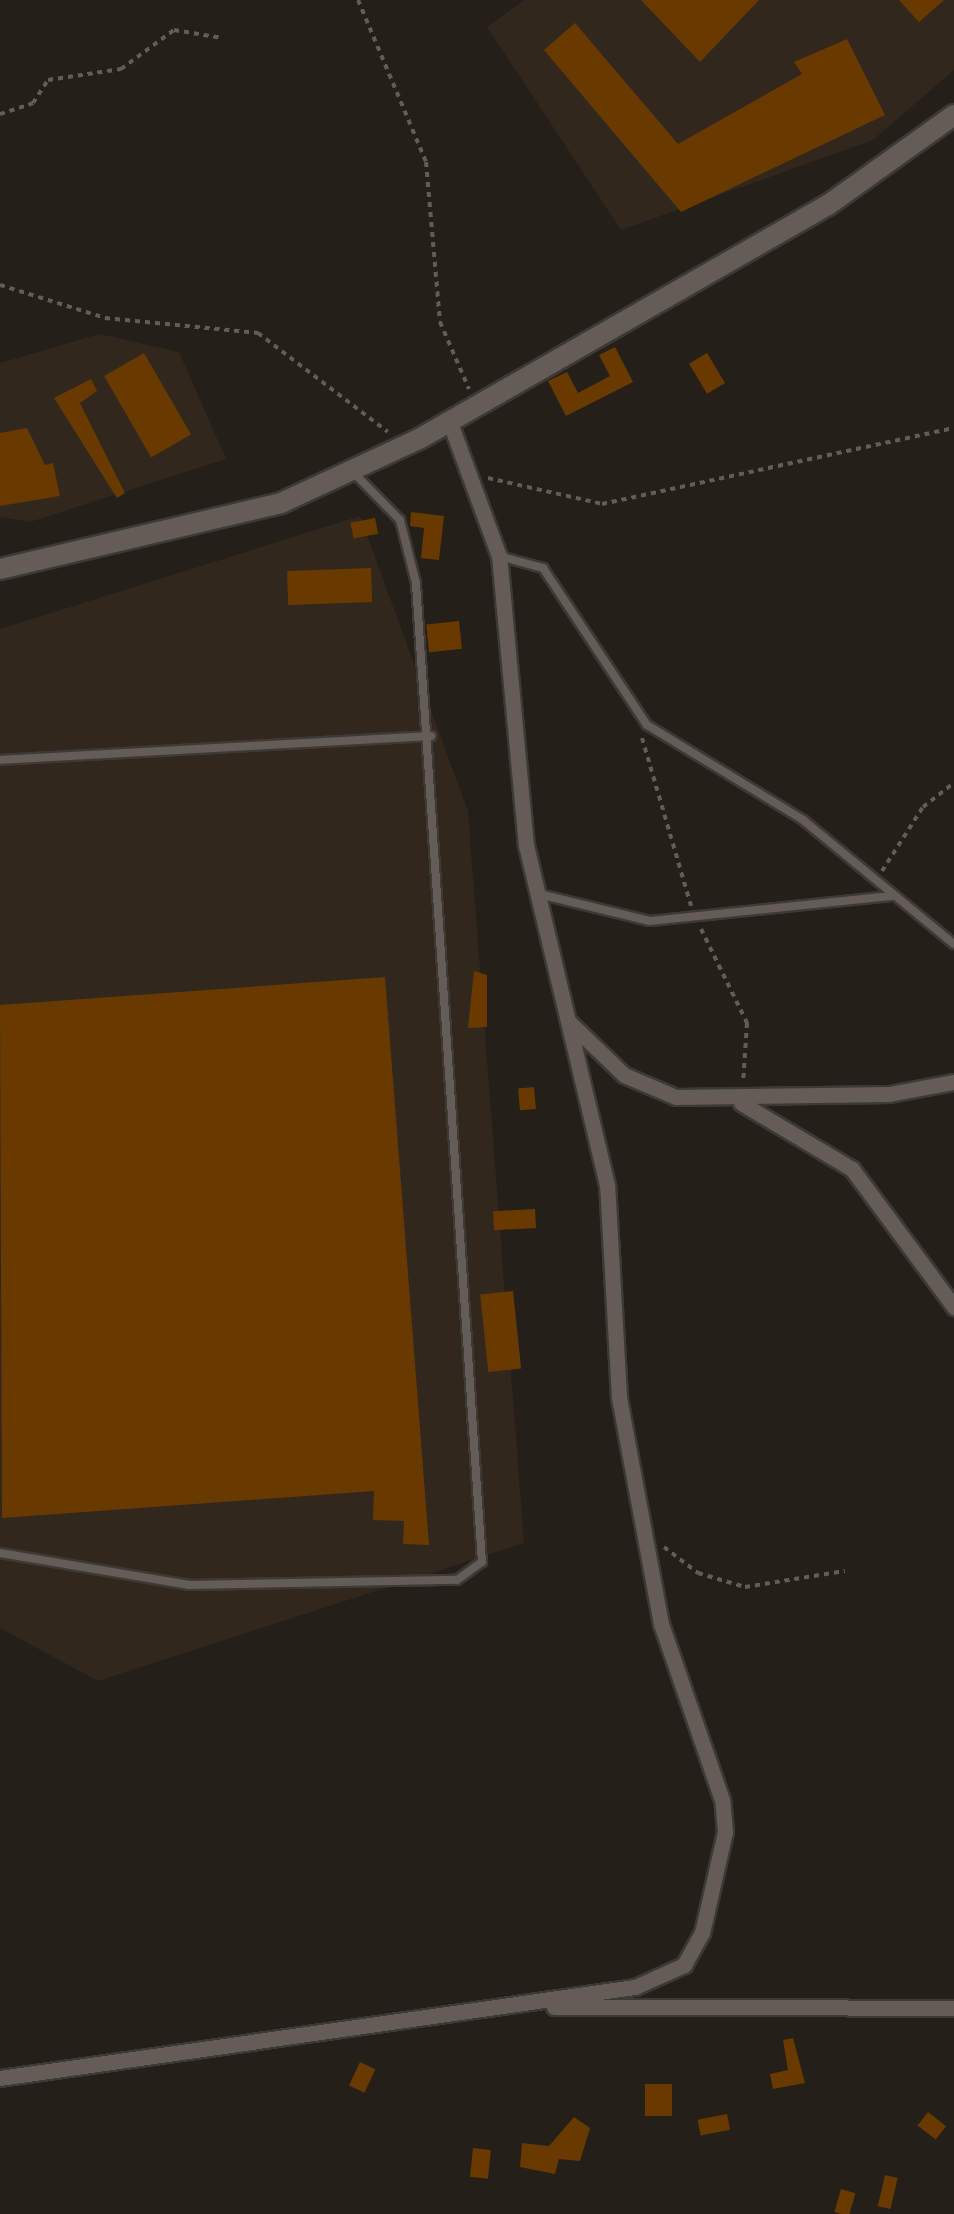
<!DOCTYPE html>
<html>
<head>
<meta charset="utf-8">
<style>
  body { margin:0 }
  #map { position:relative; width:954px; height:2214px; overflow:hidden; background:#251f19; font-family:"IBM Plex Sans",sans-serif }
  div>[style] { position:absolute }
  .built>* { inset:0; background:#32271d }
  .building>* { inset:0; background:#693a00; transform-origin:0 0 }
  .path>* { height:4px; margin-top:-2px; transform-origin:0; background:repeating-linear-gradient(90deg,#635d58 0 5px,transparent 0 10px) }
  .roads { filter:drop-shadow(2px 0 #3d3935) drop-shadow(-2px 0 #3d3935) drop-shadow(0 2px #3d3935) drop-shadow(0 -2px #3d3935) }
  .service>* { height:8px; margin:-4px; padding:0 4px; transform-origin:4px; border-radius:4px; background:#645c56 }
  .minor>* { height:15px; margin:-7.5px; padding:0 7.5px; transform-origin:7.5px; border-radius:7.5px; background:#645c56 }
  .tertiary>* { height:20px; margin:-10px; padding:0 10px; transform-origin:10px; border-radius:10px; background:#645c56 }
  span { translate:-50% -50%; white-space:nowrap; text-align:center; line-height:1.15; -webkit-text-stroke:8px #0c0907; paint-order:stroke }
</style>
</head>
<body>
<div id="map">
  <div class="built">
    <div style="clip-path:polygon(524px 0,954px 0,954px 70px,873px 140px,621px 230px,487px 27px)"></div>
    <div style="clip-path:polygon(100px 334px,179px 352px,226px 459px,30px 522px,0 517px,0 363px)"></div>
    <div style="clip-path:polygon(360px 516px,468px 811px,524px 1543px,98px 1681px,0 1628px,0 629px)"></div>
  </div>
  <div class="building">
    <div style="clip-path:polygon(641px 0,759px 0,700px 62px)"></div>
    <div style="clip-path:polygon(899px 0,944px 0,919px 22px)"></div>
    <div style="clip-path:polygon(575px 23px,678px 144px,802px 74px,794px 62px,847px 39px,885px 115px,681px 212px,544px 50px)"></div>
    <div style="clip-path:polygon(615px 347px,633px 382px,566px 416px,548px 381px,567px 372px,578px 393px,610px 376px,599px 355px)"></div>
    <div style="left:144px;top:353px;width:94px;height:46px;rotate:60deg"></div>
    <div style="left:707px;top:353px;width:35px;height:21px;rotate:59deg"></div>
    <div style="clip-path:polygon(91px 379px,97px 391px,80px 403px,125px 493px,117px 498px,54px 398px)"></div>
    <div style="clip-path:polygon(27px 428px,45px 465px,53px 463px,60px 496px,0 506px,0 433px)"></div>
    <div style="clip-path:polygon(411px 512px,444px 516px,439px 560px,421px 558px,424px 528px,410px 526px)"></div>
    <div style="left:375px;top:518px;width:16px;height:25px;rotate:79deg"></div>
    <div style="left:371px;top:568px;width:34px;height:84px;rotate:88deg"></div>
    <div style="left:459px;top:621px;width:28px;height:33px;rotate:84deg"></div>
    <div style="clip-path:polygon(474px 971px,487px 975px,487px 1027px,468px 1028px)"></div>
    <div style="clip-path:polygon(385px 977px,429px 1545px,403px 1544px,404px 1521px,373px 1520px,374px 1491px,2px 1518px,0 1005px)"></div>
    <div style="left:534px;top:1087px;width:22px;height:16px;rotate:85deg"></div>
    <div style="left:535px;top:1209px;width:19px;height:42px;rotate:87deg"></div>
    <div style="left:513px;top:1291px;width:78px;height:33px;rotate:84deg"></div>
    <div style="clip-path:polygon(793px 2038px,805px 2083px,773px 2089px,770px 2074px,788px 2070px,783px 2040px)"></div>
    <div style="left:360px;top:2062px;width:17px;height:26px;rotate:25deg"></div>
    <div style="left:672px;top:2084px;width:32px;height:27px;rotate:90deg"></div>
    <div style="left:928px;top:2112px;width:23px;height:17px;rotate:38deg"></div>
    <div style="left:727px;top:2114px;width:16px;height:30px;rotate:79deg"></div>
    <div style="clip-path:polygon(574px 2117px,590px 2128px,580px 2161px,559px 2159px,555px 2174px,520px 2167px,522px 2143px,549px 2146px)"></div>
    <div style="left:473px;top:2148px;width:18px;height:29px;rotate:6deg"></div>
    <div style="left:885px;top:2175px;width:13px;height:32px;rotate:13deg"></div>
    <div style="left:841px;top:2189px;width:15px;height:24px;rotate:16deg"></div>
  </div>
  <div class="path">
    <div style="left:358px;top:0;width:176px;rotate:67.2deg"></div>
    <div style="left:426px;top:162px;width:161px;rotate:85deg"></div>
    <div style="left:440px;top:322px;width:73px;rotate:66.6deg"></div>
    <div style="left:0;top:114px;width:35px;rotate:-18deg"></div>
    <div style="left:33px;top:103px;width:27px;rotate:-57deg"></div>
    <div style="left:48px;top:80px;width:74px;rotate:-8.6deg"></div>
    <div style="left:121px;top:69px;width:66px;rotate:-36.3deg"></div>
    <div style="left:174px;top:30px;width:49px;rotate:9.5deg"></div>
    <div style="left:0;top:285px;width:110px;rotate:17.4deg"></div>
    <div style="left:105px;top:318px;width:154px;rotate:5.6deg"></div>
    <div style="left:258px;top:333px;width:163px;rotate:37.3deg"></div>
    <div style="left:488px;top:478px;width:117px;rotate:12.8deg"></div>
    <div style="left:602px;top:504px;width:360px;rotate:-12.2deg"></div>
    <div style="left:642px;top:738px;width:175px;rotate:73.7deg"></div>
    <div style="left:882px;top:871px;width:76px;rotate:-57.4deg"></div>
    <div style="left:923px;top:807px;width:39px;rotate:-38deg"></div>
    <div style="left:701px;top:929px;width:105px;rotate:63.9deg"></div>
    <div style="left:747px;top:1023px;width:60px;rotate:93.8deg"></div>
    <div style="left:664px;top:1547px;width:43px;rotate:37.4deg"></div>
    <div style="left:698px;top:1573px;width:49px;rotate:16.6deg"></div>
    <div style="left:745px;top:1587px;width:101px;rotate:-9.1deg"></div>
  </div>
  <div class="roads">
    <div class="service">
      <div style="left:499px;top:556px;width:46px;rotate:15.3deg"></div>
      <div style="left:543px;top:568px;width:188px;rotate:56.5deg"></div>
      <div style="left:647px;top:725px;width:183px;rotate:31.3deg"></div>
      <div style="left:803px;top:820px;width:195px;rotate:39.4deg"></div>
      <div style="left:0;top:760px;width:432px;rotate:-3.2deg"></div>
      <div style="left:539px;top:894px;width:114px;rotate:13.7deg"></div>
      <div style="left:650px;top:921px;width:245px;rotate:-5.9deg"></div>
      <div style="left:0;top:1553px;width:192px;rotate:9.6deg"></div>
      <div style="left:189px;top:1585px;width:268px;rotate:-1.1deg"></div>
      <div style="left:457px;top:1580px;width:31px;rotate:-36deg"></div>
      <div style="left:482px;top:1562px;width:981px;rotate:-93.86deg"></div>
      <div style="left:416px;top:583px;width:65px;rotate:-104.3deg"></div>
      <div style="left:400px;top:520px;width:64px;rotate:-134.4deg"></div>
    </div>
    <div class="minor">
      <div style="left:569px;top:1022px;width:76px;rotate:43.9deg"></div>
      <div style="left:624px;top:1075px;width:56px;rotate:22.9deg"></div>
      <div style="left:676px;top:1097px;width:213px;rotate:-0.8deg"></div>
      <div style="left:889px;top:1094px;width:66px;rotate:-10.5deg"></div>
      <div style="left:741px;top:1103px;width:129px;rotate:30.7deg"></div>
      <div style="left:852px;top:1169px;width:172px;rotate:53.5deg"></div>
      <div style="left:554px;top:2007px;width:400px;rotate:0.1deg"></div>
      <div style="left:0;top:2078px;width:641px;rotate:-8.16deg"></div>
      <div style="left:635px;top:1987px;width:54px;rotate:-24.2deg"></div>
      <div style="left:684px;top:1965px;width:37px;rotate:-61deg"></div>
      <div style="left:702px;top:1933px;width:104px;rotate:-77.2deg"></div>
      <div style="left:725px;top:1832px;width:32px;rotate:-95deg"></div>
      <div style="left:722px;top:1800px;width:186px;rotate:-109.1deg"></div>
      <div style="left:661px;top:1624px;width:231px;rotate:-100.5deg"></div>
      <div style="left:619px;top:1397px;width:212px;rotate:-93.2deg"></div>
      <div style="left:607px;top:1185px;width:349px;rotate:-103.4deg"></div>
      <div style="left:526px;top:846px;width:291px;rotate:-95.3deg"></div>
      <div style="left:499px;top:556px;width:142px;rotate:-110.2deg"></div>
    </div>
    <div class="tertiary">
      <div style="left:0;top:569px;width:289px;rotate:-13.2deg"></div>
      <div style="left:281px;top:503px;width:152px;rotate:-24.9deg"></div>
      <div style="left:419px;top:439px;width:471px;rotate:-29.8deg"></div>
      <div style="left:828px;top:205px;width:155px;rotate:-35.5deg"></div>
    </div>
  </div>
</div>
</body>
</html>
